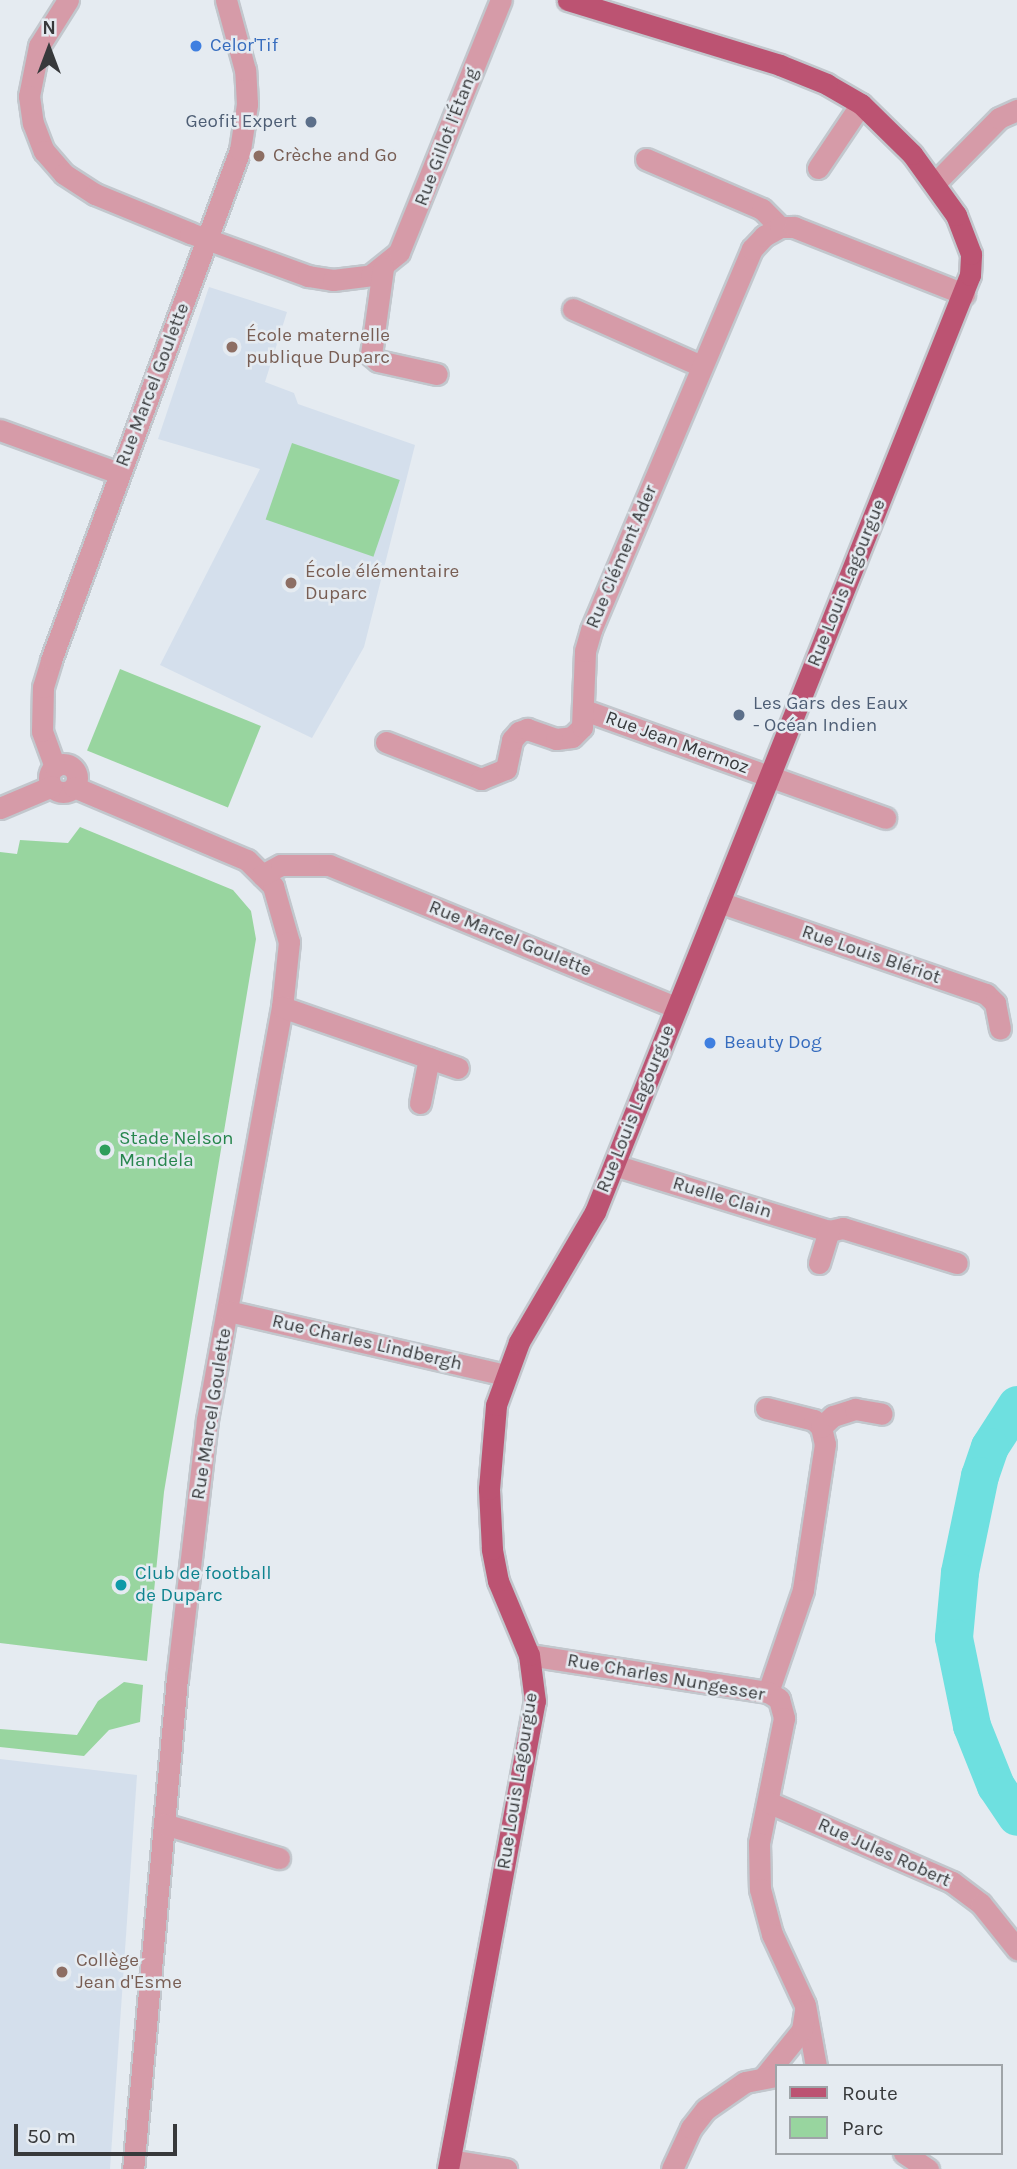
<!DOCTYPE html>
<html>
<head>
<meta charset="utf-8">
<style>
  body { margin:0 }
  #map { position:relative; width:1017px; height:2169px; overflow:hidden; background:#e5ebf1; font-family:Karla,sans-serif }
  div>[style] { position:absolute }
  .built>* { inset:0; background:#d4dfec }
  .green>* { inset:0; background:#98d59f; transform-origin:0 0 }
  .river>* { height:38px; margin:-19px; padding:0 19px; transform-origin:19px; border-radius:19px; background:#6ee0e0 }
  .roads { filter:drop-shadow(2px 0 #c2c7cd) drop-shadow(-2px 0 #c2c7cd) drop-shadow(0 2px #c2c7cd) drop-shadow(0 -2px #c2c7cd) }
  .minor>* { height:21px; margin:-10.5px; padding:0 10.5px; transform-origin:10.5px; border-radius:10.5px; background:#d69ba8 }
  .minor>.ring { margin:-10.5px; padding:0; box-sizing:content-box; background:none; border:21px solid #d69ba8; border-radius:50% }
  .major>* { height:21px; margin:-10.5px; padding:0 10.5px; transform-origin:10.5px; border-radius:10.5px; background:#bc5372 }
  .dots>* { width:19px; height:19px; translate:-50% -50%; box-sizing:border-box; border:4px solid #e5ebf1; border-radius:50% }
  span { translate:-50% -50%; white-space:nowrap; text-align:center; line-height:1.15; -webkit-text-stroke:5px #e5ebf1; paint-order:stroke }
  .shop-label { font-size:19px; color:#366cbe }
  .left { translate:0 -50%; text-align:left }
  .service-label { font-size:19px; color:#4e5e75 }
  .right { translate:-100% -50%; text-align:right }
  .street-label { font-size:19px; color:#37393b }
  .education-label { font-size:19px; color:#785e54 }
  .leisure-label { font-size:19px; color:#27864d }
  .culture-label { font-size:19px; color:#0d838f }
  .legend { position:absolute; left:775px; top:2064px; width:228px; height:91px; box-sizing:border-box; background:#e5ebf1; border:2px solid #9fa4a8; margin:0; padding:9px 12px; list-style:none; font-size:21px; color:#37393b }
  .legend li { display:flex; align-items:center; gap:14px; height:35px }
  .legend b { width:35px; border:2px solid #9fa4a8 }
  .north { position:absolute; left:14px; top:14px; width:70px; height:70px; -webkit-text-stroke:5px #e5ebf1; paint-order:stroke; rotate:0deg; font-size:19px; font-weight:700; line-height:28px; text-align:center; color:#37393b }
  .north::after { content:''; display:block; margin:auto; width:24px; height:32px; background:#37393b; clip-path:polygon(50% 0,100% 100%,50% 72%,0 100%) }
  .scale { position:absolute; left:14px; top:2124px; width:163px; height:32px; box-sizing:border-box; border:4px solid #37393b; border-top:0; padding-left:9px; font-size:21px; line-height:24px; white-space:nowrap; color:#37393b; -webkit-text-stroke:5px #e5ebf1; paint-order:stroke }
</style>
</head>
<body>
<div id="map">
  <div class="built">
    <div style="clip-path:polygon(209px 287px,287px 312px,265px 382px,294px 393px,298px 404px,415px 445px,364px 647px,312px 738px,160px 665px,260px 469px,158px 439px)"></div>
    <div style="clip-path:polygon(0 1759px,137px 1775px,110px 2169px,0 2169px)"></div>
  </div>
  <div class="green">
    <div style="left:292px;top:443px;width:114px;height:81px;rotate:19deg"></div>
    <div style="left:120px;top:669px;width:152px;height:88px;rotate:22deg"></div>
    <div style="clip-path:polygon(80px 827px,233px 890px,251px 911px,256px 939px,164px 1492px,147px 1661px,0 1643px,0 852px,17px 854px,20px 840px,68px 843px)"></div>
    <div style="clip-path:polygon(124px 1682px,143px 1685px,140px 1722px,109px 1730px,84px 1756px,0 1747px,0 1729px,77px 1735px,98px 1701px)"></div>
  </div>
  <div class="river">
    <div style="left:1017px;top:1405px;width:50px;rotate:122.7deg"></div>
    <div style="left:990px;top:1447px;width:31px;rotate:109deg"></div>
    <div style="left:980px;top:1476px;width:99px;rotate:101.7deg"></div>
    <div style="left:960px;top:1573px;width:65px;rotate:95.3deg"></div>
    <div style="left:954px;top:1638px;width:90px;rotate:78.4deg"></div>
    <div style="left:972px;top:1726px;width:65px;rotate:68.2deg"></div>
    <div style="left:996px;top:1786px;width:37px;rotate:56deg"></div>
  </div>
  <div class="roads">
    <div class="minor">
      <div style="left:68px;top:0;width:54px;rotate:122.2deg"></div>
      <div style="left:39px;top:46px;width:51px;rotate:101.3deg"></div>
      <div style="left:29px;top:96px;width:27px;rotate:82deg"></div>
      <div style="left:33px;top:123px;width:30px;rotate:69deg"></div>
      <div style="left:44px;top:151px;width:30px;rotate:49deg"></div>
      <div style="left:64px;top:174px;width:37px;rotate:33deg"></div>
      <div style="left:95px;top:194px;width:103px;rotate:22.3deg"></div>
      <div style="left:190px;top:233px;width:126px;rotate:20deg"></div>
      <div style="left:308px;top:276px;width:25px;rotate:9deg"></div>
      <div style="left:333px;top:280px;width:38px;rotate:-7deg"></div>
      <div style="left:371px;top:275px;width:36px;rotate:-39deg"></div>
      <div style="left:399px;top:252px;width:272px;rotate:-68deg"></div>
      <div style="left:646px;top:159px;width:126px;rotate:23.3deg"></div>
      <div style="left:762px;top:209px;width:25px;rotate:45deg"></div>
      <div style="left:818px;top:168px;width:77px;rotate:-56.1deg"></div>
      <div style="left:935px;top:183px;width:91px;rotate:-45.4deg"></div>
      <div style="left:999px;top:118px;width:20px;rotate:-24deg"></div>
      <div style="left:383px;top:268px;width:88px;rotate:97.9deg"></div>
      <div style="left:371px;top:355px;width:9px;rotate:41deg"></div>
      <div style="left:378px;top:361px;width:60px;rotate:12.4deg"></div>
      <div style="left:573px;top:309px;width:140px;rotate:24deg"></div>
      <div style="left:0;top:430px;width:127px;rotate:19.9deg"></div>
      <div style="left:584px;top:710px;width:320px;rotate:19.7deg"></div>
      <div style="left:386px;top:742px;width:102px;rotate:21.3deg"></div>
      <div style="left:481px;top:779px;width:27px;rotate:-22deg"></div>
      <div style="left:506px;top:769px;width:30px;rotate:-78deg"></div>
      <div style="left:512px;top:740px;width:11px;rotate:-49deg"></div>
      <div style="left:519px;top:732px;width:9px;rotate:-21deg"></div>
      <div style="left:527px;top:729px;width:31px;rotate:19deg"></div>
      <div style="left:556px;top:739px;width:16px;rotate:-7deg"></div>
      <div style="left:572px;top:737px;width:14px;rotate:-45deg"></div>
      <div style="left:582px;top:727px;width:76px;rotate:-87.7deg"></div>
      <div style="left:585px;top:651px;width:22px;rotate:-74deg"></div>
      <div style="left:591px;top:630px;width:414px;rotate:-67.1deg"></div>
      <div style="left:752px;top:249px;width:18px;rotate:-47deg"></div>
      <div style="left:764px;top:236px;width:18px;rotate:-29deg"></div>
      <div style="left:780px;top:227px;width:14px"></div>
      <div style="left:794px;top:227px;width:183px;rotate:21.5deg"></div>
      <div class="ring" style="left:49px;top:764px;width:7px;height:7px"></div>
      <div style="left:55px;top:767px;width:38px;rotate:-110deg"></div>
      <div style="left:42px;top:731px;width:44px;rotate:-88.7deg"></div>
      <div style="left:43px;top:687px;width:28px;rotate:-73deg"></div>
      <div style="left:51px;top:660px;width:544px;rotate:-69.67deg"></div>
      <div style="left:240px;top:150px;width:47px;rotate:-81.3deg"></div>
      <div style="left:247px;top:104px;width:34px;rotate:-93deg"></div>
      <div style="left:245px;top:70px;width:73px;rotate:-105.2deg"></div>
      <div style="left:74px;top:787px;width:188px;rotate:22.9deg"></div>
      <div style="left:247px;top:860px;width:37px;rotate:45deg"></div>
      <div style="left:273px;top:886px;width:58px;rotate:74.1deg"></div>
      <div style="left:289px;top:942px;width:65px;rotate:96.1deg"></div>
      <div style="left:282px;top:1007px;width:420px;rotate:100.3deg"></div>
      <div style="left:207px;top:1420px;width:260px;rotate:96.6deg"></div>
      <div style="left:177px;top:1678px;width:493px;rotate:95.1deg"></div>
      <div style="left:0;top:808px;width:56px;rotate:-22.9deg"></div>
      <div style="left:262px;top:875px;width:21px;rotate:-28deg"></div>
      <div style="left:281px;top:865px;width:48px"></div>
      <div style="left:329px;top:865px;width:376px;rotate:22.3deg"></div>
      <div style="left:719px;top:902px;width:282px;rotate:19deg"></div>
      <div style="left:986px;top:994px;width:13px;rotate:45deg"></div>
      <div style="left:995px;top:1003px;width:26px;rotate:79deg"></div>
      <div style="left:282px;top:1007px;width:186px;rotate:19.1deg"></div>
      <div style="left:420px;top:1103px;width:46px;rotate:-78.7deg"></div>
      <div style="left:614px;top:1165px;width:225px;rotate:17.1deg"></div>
      <div style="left:829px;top:1231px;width:14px;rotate:-12deg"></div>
      <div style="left:843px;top:1228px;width:119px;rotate:17.1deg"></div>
      <div style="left:819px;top:1263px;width:34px;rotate:-73deg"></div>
      <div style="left:228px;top:1311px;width:284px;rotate:13deg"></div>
      <div style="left:766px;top:1408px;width:49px;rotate:14deg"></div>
      <div style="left:814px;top:1420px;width:10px;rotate:45deg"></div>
      <div style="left:821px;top:1427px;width:17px;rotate:77deg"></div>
      <div style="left:825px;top:1444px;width:148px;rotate:98.6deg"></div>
      <div style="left:803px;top:1590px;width:108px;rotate:108.9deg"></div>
      <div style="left:821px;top:1427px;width:16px;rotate:-43deg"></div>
      <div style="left:833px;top:1416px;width:23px;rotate:-18deg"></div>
      <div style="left:855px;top:1409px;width:27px;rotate:10deg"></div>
      <div style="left:529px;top:1655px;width:242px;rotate:8.8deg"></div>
      <div style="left:768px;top:1692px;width:13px;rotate:32deg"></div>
      <div style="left:779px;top:1699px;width:20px;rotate:75deg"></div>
      <div style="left:784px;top:1718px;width:127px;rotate:101.3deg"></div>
      <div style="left:759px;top:1843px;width:46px;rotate:88.8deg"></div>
      <div style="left:760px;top:1889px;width:47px;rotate:75.1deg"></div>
      <div style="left:772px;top:1934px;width:78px;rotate:65.1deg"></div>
      <div style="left:805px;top:2005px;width:62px;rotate:79.8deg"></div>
      <div style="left:768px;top:1802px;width:201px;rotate:23.5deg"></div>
      <div style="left:952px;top:1882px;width:36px;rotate:37deg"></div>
      <div style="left:981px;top:1904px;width:58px;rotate:51.3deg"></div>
      <div style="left:164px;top:1824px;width:120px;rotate:16.5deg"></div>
      <div style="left:764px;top:2077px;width:60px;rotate:-51deg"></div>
      <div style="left:802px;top:2030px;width:20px;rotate:-81deg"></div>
      <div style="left:904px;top:2153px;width:29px;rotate:34deg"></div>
      <div style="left:450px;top:2160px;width:57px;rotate:9.1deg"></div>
      <div style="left:672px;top:2169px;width:45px;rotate:-65.1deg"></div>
      <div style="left:691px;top:2128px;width:24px;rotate:-52deg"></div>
      <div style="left:706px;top:2109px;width:47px;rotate:-34.7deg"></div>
      <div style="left:745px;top:2082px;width:33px;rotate:-11deg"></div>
    </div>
    <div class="major">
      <div style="left:448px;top:2169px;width:476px;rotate:-79.5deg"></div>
      <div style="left:535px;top:1701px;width:46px;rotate:-97.4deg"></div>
      <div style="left:529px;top:1655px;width:80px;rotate:-112.7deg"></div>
      <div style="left:498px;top:1581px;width:33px;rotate:-101deg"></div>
      <div style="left:492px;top:1549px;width:60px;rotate:-92.9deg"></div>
      <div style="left:489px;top:1489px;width:84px;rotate:-85.2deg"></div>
      <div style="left:496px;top:1405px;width:67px;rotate:-69.9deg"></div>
      <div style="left:519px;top:1342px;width:151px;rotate:-59.7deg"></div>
      <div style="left:595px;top:1212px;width:1009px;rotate:-68.19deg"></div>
      <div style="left:970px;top:275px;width:21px;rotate:-87deg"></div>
      <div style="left:971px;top:254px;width:42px;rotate:-111deg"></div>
      <div style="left:956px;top:215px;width:75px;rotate:-125.8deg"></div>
      <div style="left:912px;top:154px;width:71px;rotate:-135.6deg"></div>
      <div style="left:861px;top:104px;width:39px;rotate:-150deg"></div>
      <div style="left:827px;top:84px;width:51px;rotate:-158deg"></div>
      <div style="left:780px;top:65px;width:222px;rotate:-163deg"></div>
    </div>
  </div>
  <div class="dots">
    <div style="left:196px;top:46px;background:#3f7fe0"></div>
    <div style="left:311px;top:122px;background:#5c6f8a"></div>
    <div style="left:259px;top:156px;background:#8d6e63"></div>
    <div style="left:232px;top:347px;background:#8d6e63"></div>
    <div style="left:291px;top:583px;background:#8d6e63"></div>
    <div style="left:739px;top:715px;background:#5c6f8a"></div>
    <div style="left:710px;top:1043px;background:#3f7fe0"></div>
    <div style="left:105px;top:1150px;background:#2e9e5b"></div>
    <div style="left:121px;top:1585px;background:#0f9aa8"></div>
    <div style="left:62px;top:1972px;background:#8d6e63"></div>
  </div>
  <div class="shop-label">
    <span class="left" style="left:210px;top:46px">Celor'Tif</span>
    <span class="left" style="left:724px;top:1043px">Beauty Dog</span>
  </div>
  <div class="service-label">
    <span class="right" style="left:297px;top:122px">Geofit Expert</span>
    <span class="left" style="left:753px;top:715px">Les Gars des Eaux<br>- Océan Indien</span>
  </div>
  <div class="street-label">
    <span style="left:447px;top:137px;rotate:-69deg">Rue Gillot l'Étang</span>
    <span style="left:153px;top:385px;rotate:-69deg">Rue Marcel Goulette</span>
    <span style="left:622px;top:557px;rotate:-67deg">Rue Clément Ader</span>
    <span style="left:847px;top:583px;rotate:-68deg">Rue Louis Lagourgue</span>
    <span style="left:677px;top:743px;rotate:20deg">Rue Jean Mermoz</span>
    <span style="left:510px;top:939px;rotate:22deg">Rue Marcel Goulette</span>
    <span style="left:871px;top:955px;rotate:19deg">Rue Louis Blériot</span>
    <span style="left:636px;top:1109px;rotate:-68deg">Rue Louis Lagourgue</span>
    <span style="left:722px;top:1198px;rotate:17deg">Ruelle Clain</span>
    <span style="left:367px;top:1343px;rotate:13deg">Rue Charles Lindbergh</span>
    <span style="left:212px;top:1414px;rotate:-81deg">Rue Marcel Goulette</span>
    <span style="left:666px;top:1678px;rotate:10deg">Rue Charles Nungesser</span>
    <span style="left:518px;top:1781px;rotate:-81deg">Rue Louis Lagourgue</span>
    <span style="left:884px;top:1853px;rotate:24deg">Rue Jules Robert</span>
  </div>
  <div class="education-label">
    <span class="left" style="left:273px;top:156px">Crèche and Go</span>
    <span class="left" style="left:246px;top:347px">École maternelle<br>publique Duparc</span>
    <span class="left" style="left:305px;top:583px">École élémentaire<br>Duparc</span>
    <span class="left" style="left:76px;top:1972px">Collège<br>Jean d'Esme</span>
  </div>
  <div class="leisure-label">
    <span class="left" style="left:119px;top:1150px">Stade Nelson<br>Mandela</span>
  </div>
  <div class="culture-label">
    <span class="left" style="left:135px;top:1585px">Club de football<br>de Duparc</span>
  </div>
  <ul class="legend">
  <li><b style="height:9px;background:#bc5372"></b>Route</li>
  <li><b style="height:19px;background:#98d59f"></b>Parc</li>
  </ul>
  <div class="north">N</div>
  <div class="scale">50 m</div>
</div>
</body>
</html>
